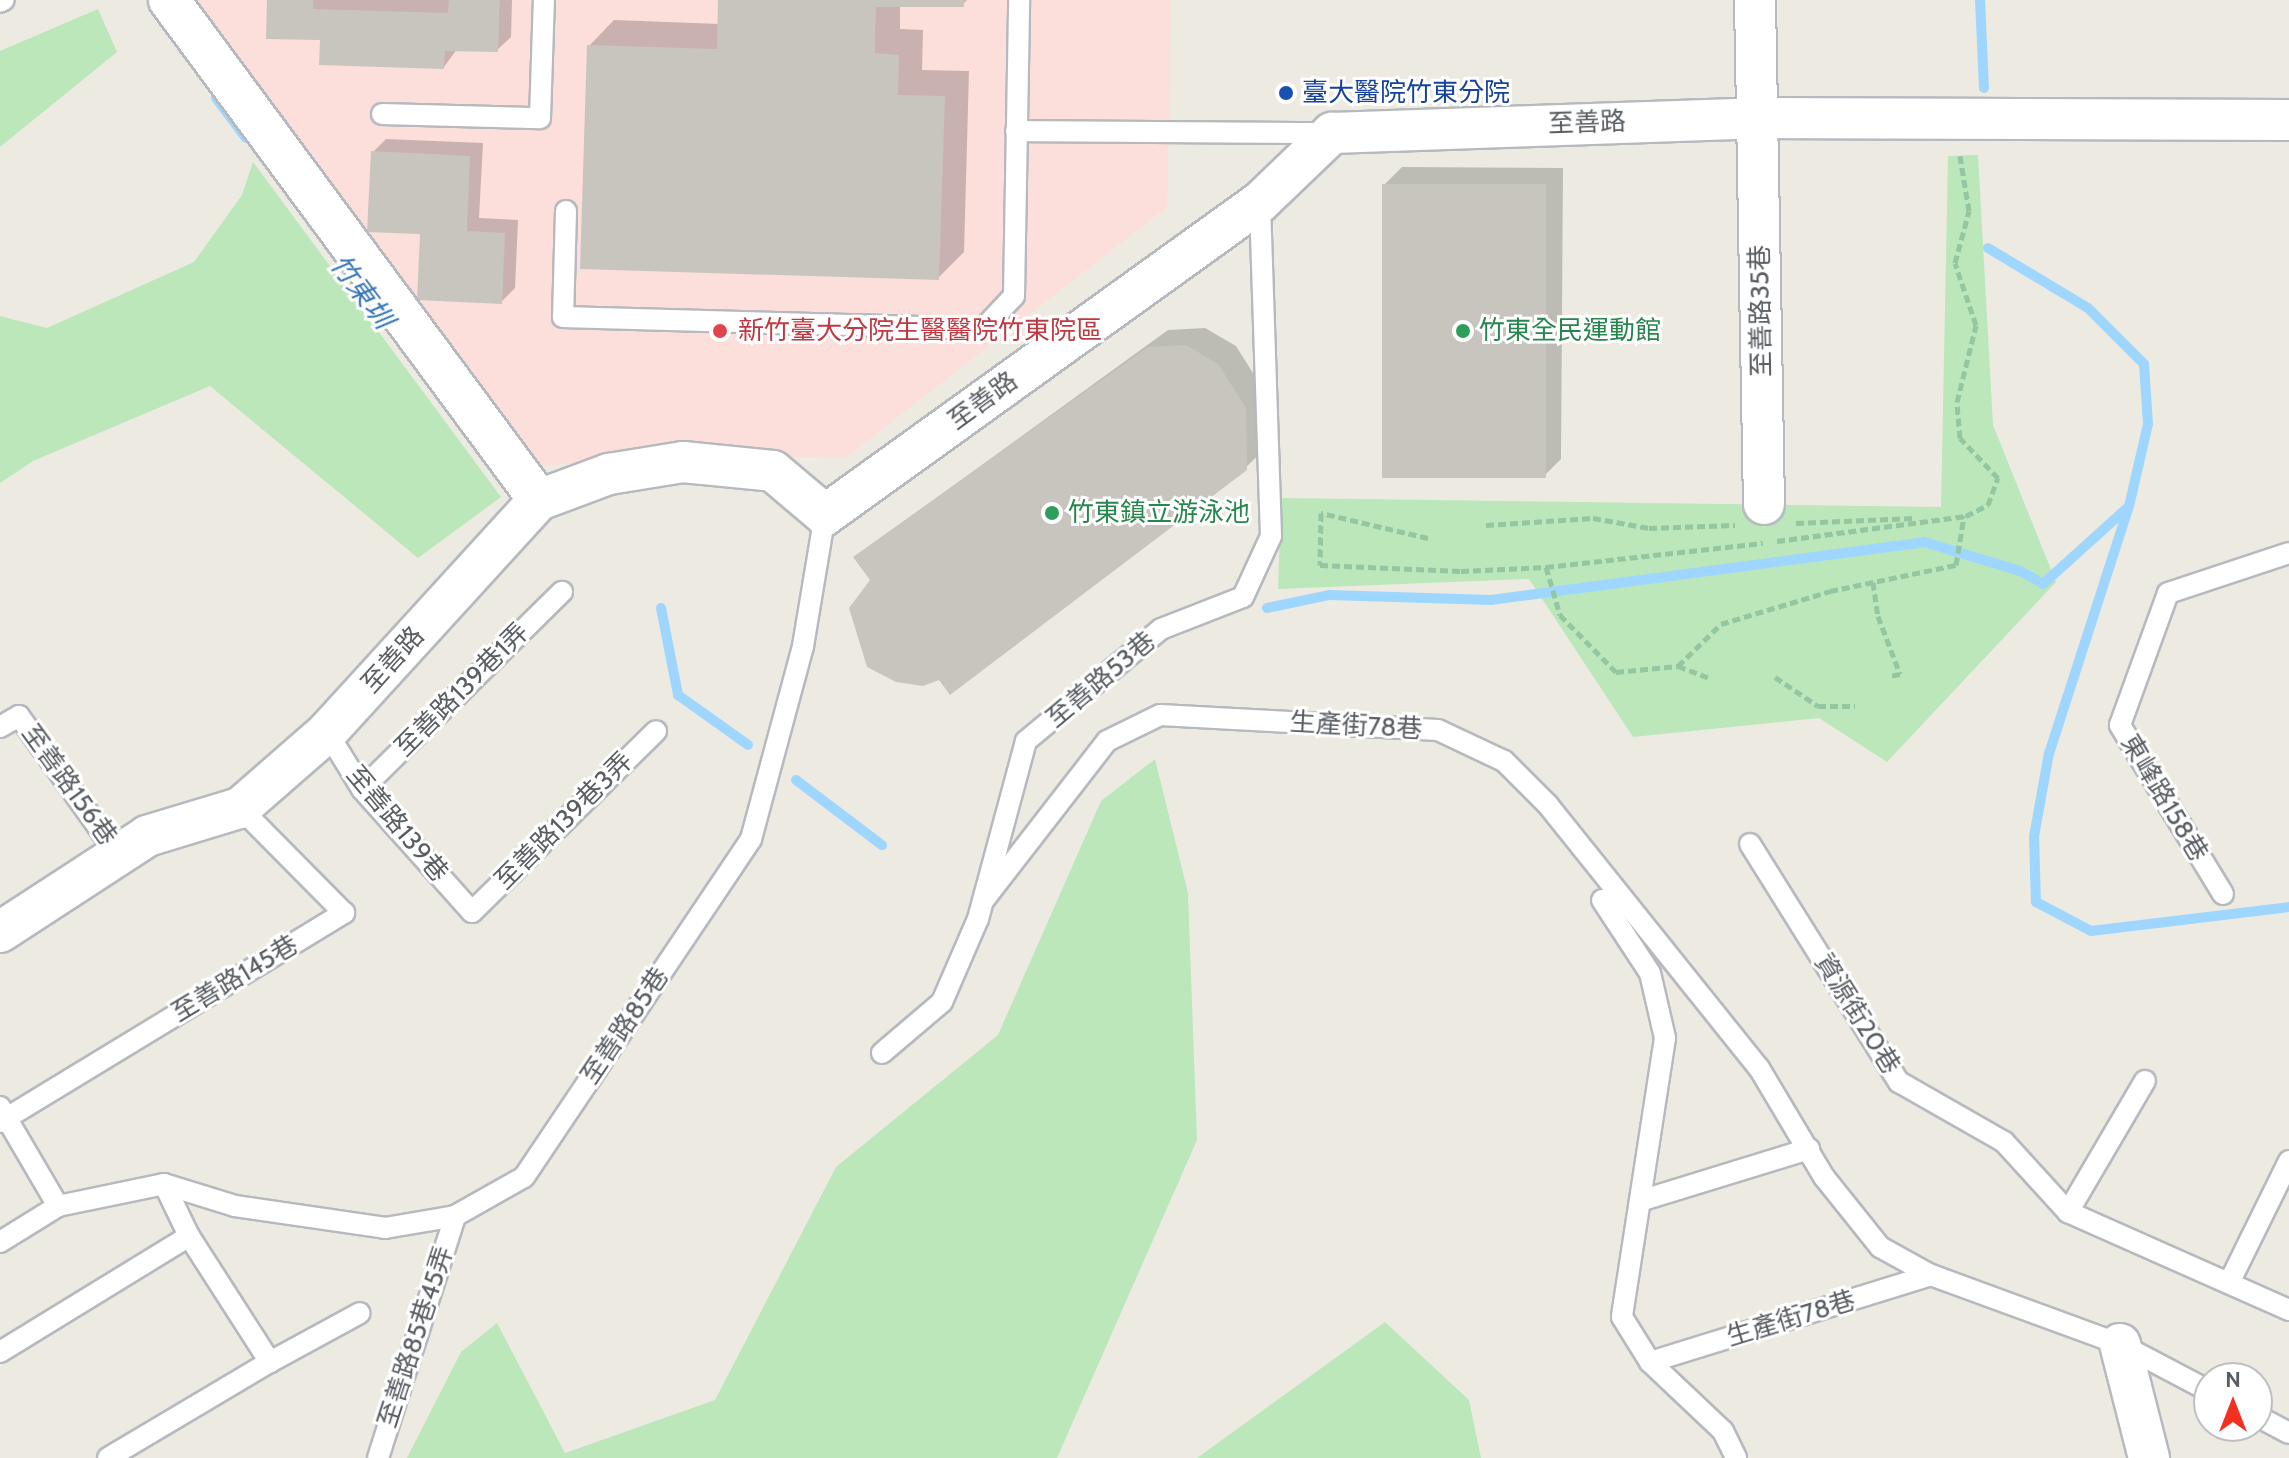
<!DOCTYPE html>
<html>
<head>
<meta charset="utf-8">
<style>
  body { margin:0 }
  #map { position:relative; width:2289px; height:1458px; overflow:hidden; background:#edebe1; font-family:Cabin,"Noto Sans TC",sans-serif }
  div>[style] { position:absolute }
  .medical>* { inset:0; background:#fcdedb }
  .green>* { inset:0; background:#bbe7bb }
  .shadow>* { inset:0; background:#0003 }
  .stream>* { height:10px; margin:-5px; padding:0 5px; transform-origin:5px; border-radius:5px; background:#9fd6ff }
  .building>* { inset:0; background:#c8c5be; transform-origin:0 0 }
  .path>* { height:5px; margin-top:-2.5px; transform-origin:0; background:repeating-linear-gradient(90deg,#93c6a1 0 8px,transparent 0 12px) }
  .roads { filter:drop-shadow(2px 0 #b6b9be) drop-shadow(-2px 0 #b6b9be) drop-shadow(0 2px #b6b9be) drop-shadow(0 -2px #b6b9be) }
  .lane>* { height:20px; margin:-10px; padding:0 10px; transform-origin:10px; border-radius:10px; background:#fff }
  .street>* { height:40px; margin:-20px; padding:0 20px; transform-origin:20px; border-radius:20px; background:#fff }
  .dots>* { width:22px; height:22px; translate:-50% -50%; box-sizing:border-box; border:4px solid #fff; border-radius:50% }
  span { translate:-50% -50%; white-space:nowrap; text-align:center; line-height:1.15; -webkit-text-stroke:6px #fff; paint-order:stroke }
  .transit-label { font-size:26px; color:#164399 }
  .left { translate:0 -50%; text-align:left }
  .street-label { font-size:26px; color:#595e63 }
  .health-label { font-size:26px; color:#be3a42 }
  .leisure-label { font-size:26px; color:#27864d }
  .water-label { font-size:28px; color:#3776b7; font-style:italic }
  .north { position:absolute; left:2193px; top:1362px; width:80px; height:80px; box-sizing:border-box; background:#fff; border:2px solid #bdbfc1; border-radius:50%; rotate:0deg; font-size:22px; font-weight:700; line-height:32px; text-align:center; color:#595e63 }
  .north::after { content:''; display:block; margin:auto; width:28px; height:36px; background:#f33121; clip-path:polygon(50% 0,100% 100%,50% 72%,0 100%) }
</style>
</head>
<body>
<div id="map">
  <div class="medical">
    <div style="clip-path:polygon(186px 0,1171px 0,1167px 207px,845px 458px,673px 454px,534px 467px)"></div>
  </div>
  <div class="green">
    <div style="clip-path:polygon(98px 9px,117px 52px,0 147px,0 51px)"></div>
    <div style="clip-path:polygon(1978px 155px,1993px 425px,2056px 582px,1887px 762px,1819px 718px,1633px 737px,1529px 579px,1278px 589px,1281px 498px,1941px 507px,1948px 156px)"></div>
    <div style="clip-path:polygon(253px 162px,501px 497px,418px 558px,210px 386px,33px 461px,0 483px,0 316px,47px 328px,194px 262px,242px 195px)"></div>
    <div style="clip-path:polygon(1155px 759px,1188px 893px,1197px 1140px,1057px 1458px,407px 1458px,461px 1352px,497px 1323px,565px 1453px,715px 1400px,836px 1167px,998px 1035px,1101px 801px)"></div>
    <div style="clip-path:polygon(1385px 1322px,1469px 1400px,1481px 1458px,1197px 1458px)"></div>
  </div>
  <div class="shadow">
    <div style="clip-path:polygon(269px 0,512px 0,511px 37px,497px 50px,457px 49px,444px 67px,322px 38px)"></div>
    <div style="clip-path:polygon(720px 0,967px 0,963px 4px,900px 5px,900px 29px,923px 30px,922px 70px,969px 71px,964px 252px,938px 278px,589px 46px,614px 20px,720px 24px)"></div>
    <div style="clip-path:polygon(386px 139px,483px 143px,479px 218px,518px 220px,515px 288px,501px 302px,422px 232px,373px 152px)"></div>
    <div style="clip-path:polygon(1402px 167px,1563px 168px,1561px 459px,1543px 477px,1384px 185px)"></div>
    <div style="clip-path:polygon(1205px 328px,1236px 346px,1263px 389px,1264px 450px,1245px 468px,872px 580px,855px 557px,1168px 330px)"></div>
  </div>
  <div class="stream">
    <div style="left:1980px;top:0;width:88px;rotate:87.4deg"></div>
    <div style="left:216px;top:98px;width:50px;rotate:53.1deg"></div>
    <div style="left:1988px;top:248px;width:117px;rotate:31deg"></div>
    <div style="left:2088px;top:308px;width:79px;rotate:45deg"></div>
    <div style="left:2144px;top:364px;width:60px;rotate:86.2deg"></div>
    <div style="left:2148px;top:424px;width:84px;rotate:103deg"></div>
    <div style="left:2129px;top:506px;width:260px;rotate:107.9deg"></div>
    <div style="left:2049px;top:753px;width:84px;rotate:100.2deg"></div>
    <div style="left:2034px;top:836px;width:66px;rotate:88.3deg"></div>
    <div style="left:2036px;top:902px;width:62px;rotate:27.8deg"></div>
    <div style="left:2091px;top:931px;width:199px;rotate:-6.9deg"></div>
    <div style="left:661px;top:608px;width:89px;rotate:78.9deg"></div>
    <div style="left:678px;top:695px;width:86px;rotate:35.5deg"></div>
    <div style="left:1267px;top:608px;width:63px;rotate:-11.8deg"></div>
    <div style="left:1329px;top:595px;width:162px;rotate:1.8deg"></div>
    <div style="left:1491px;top:600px;width:437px;rotate:-7.6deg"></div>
    <div style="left:1924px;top:542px;width:100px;rotate:16.8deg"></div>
    <div style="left:2020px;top:571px;width:26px;rotate:29deg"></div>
    <div style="left:2043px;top:584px;width:113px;rotate:-42.1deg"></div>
    <div style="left:796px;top:780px;width:108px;rotate:37.1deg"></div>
  </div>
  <div class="building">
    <div style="clip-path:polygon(267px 0,313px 0,313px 9px,448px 13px,449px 0,500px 0,498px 52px,445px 51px,444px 69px,319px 65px,320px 40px,266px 39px)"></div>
    <div style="clip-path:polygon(718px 0,964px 0,964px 7px,876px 7px,875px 53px,899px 55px,898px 95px,945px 96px,939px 280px,580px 269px,587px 45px,717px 49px)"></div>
    <div style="clip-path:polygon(371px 151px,470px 156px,467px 231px,505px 233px,502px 304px,417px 300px,420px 234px,367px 232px)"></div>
    <div style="left:1382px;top:184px;width:164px;height:294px"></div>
    <div style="clip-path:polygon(1186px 345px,1218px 364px,1246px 408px,1247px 470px,950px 695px,939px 680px,923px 686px,896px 682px,867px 667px,849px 608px,870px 580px,853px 557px,1148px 347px)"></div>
  </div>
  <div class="path">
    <div style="left:1796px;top:523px;width:118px;rotate:-2.4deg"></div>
    <div style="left:1486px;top:525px;width:107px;rotate:-3.7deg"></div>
    <div style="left:1593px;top:518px;width:57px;rotate:10.1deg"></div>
    <div style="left:1649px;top:528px;width:86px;rotate:-2deg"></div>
    <div style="left:1428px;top:538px;width:110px;rotate:-166.8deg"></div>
    <div style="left:1321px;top:513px;width:52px;rotate:91.1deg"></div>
    <div style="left:1320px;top:565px;width:141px;rotate:2.4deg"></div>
    <div style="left:1461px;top:571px;width:85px;rotate:-2.7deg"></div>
    <div style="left:1546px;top:567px;width:218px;rotate:-6.3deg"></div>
    <div style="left:1777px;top:541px;width:191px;rotate:-7.5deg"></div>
    <div style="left:1966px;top:516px;width:25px;rotate:-27deg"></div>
    <div style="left:1988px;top:505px;width:29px;rotate:-70deg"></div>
    <div style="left:1998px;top:478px;width:55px;rotate:-133.5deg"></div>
    <div style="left:1960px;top:438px;width:36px;rotate:-95deg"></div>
    <div style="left:1957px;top:402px;width:79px;rotate:-76.1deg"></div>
    <div style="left:1976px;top:325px;width:65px;rotate:-108.7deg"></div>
    <div style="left:1955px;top:263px;width:54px;rotate:-74.9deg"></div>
    <div style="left:1969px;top:211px;width:56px;rotate:-99.3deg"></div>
    <div style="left:1546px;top:567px;width:50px;rotate:73.7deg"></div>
    <div style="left:1560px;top:615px;width:80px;rotate:45.5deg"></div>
    <div style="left:1616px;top:672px;width:62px;rotate:-5.5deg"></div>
    <div style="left:1678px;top:666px;width:60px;rotate:-44.3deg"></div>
    <div style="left:1721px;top:624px;width:114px;rotate:-16.8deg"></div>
    <div style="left:1830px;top:591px;width:129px;rotate:-11.7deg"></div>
    <div style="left:1956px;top:565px;width:50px;rotate:-80.7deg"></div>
    <div style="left:1873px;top:582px;width:34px;rotate:82deg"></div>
    <div style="left:1878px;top:616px;width:62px;rotate:69.2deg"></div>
    <div style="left:1900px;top:674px;width:10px;rotate:169deg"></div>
    <div style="left:1678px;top:666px;width:36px;rotate:21deg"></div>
    <div style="left:1775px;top:677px;width:52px;rotate:34deg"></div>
    <div style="left:1818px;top:706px;width:37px"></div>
  </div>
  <div class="roads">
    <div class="lane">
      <div style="left:0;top:2px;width:4px;rotate:-27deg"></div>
      <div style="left:382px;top:114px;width:158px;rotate:1.5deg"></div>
      <div style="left:540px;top:118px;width:118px;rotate:-88.1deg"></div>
      <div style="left:1016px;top:131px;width:312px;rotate:0.4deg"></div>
      <div style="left:566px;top:211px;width:106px;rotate:91.6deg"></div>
      <div style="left:563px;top:317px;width:420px;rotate:1.6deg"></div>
      <div style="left:983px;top:329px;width:45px;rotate:-46.8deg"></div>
      <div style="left:1014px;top:296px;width:296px;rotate:-89deg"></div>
      <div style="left:0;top:727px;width:22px;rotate:-30deg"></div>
      <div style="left:19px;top:716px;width:171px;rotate:54.5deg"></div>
      <div style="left:327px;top:732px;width:67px;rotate:58.4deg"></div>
      <div style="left:362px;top:789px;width:165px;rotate:48.2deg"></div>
      <div style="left:472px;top:912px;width:258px;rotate:-44.5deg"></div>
      <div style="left:362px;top:789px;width:281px;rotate:-44.6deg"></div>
      <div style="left:1750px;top:844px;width:281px;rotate:58deg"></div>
      <div style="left:1899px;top:1082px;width:121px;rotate:29.7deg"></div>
      <div style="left:2004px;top:1142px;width:95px;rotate:47.6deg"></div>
      <div style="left:2068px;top:1212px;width:242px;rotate:23.9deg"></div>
      <div style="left:2223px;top:894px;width:198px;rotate:-121.4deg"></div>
      <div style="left:2120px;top:725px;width:140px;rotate:-70deg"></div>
      <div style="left:2168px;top:593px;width:127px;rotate:-18.3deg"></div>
      <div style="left:1602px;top:900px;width:87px;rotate:56.7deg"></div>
      <div style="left:1650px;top:973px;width:67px;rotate:77deg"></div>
      <div style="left:1665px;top:1038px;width:282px;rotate:98.8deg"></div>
      <div style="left:1622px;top:1317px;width:53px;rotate:58.1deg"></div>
      <div style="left:1650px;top:1362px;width:294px;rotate:-17.2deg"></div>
      <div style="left:983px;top:901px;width:202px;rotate:-52.2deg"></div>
      <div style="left:1107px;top:741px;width:59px;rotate:-26.1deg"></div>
      <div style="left:1160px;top:715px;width:278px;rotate:3.1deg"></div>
      <div style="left:1438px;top:730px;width:73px;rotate:25.2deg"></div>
      <div style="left:1504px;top:761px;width:62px;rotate:45deg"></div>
      <div style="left:1548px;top:805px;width:337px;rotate:51.3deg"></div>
      <div style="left:1759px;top:1068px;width:127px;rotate:59.2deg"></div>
      <div style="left:1824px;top:1177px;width:90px;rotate:51.3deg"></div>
      <div style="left:1880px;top:1247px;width:58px;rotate:28.8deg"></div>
      <div style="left:1931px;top:1275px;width:201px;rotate:20.1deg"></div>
      <div style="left:2120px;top:1344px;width:101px;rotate:27.8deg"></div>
      <div style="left:882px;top:1053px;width:79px;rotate:-40.4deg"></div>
      <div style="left:942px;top:1002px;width:90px;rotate:-66.6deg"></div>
      <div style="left:978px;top:919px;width:184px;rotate:-74.9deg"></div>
      <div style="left:1026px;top:741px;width:175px;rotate:-39.7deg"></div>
      <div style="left:1161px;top:629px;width:88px;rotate:-21.3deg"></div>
      <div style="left:1243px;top:597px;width:67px;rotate:-65.3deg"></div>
      <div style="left:1271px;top:536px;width:334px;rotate:-91.9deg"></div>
      <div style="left:0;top:1107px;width:115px;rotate:59.6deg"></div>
      <div style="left:58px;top:1206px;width:108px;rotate:-11.7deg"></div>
      <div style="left:164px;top:1184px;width:74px;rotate:17.2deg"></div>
      <div style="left:235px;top:1206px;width:152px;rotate:8.3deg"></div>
      <div style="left:385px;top:1228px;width:71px;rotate:-9.7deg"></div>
      <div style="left:455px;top:1216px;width:79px;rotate:-29.5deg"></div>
      <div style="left:524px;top:1177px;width:407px;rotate:-56.1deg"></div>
      <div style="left:751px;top:839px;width:200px;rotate:-74.9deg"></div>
      <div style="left:803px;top:646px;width:133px;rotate:-80.5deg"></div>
      <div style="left:0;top:1122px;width:403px;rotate:-31.3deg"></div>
      <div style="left:344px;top:913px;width:148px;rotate:-134.7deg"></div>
      <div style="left:164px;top:1184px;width:58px;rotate:64.3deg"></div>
      <div style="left:189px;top:1236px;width:150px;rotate:57.3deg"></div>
      <div style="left:270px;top:1362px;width:102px;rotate:-28.6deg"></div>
      <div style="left:1643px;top:1200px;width:174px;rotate:-17.1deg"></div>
      <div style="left:2068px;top:1212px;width:152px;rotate:-59.6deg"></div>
      <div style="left:0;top:1242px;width:68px;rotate:-31.8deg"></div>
      <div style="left:2229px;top:1283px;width:136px;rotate:-63.8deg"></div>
      <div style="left:0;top:1352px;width:222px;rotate:-31.5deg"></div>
      <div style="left:1650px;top:1362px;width:100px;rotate:43.4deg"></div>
      <div style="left:1723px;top:1431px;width:30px;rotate:64deg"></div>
      <div style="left:2257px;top:1416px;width:36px;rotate:28deg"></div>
      <div style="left:108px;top:1458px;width:188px;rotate:-30.7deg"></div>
      <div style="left:378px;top:1458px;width:254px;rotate:-72.3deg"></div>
    </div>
    <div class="street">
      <div style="left:169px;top:0;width:622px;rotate:53.5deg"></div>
      <div style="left:1755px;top:0;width:504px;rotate:88.98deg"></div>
      <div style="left:0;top:932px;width:176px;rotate:-33.1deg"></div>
      <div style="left:147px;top:836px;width:97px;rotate:-16.8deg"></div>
      <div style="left:240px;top:808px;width:116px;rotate:-41.1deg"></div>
      <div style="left:327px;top:732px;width:314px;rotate:-47.6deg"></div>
      <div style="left:539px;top:500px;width:75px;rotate:-20.4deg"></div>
      <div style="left:609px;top:474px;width:75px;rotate:-9.2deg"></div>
      <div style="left:683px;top:462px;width:90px;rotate:5.7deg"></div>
      <div style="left:773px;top:471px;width:68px;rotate:40.2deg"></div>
      <div style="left:825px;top:515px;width:536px;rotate:-35.74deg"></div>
      <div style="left:1260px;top:202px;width:100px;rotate:-43.8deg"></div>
      <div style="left:1332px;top:133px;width:425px;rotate:-2deg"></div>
      <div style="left:1757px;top:118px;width:532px;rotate:0.22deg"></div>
      <div style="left:2120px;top:1344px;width:118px;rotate:75.7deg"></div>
    </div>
  </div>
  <div class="dots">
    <div style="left:1286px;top:93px;background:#1a4fb4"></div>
    <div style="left:720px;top:331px;background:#e0444e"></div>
    <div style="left:1463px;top:331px;background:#2e9e5b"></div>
    <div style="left:1052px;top:513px;background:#2e9e5b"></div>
  </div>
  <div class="transit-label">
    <span class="left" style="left:1302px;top:93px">臺大醫院竹東分院</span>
  </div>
  <div class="street-label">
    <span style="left:1587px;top:123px;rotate:-2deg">至善路</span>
    <span style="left:1761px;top:311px;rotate:-91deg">至善路35巷</span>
    <span style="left:983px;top:401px;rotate:-36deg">至善路</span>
    <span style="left:393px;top:660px;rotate:-48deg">至善路</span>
    <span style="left:1101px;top:680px;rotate:-40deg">至善路53巷</span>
    <span style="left:462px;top:690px;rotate:-45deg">至善路139巷1弄</span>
    <span style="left:1356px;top:726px;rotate:3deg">生產街78巷</span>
    <span style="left:69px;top:785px;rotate:54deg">至善路156巷</span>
    <span style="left:2164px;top:798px;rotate:59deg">東峰路158巷</span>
    <span style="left:564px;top:821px;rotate:-45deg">至善路139巷3弄</span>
    <span style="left:397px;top:824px;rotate:50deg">至善路139巷</span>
    <span style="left:235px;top:979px;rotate:-31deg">至善路145巷</span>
    <span style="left:1857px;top:1014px;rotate:58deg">資源街20巷</span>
    <span style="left:625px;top:1026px;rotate:-56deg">至善路85巷</span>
    <span style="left:1791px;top:1319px;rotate:-17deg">生產街78巷</span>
    <span style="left:416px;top:1337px;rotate:-72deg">至善路85巷45弄</span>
  </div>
  <div class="health-label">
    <span class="left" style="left:738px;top:331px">新竹臺大分院生醫醫院竹東院區</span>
  </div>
  <div class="leisure-label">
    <span class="left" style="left:1479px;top:331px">竹東全民運動館</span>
    <span class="left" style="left:1068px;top:513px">竹東鎮立游泳池</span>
  </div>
  <div class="water-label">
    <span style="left:362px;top:291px;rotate:53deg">竹東圳</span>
  </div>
  <div class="north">N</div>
</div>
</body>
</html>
